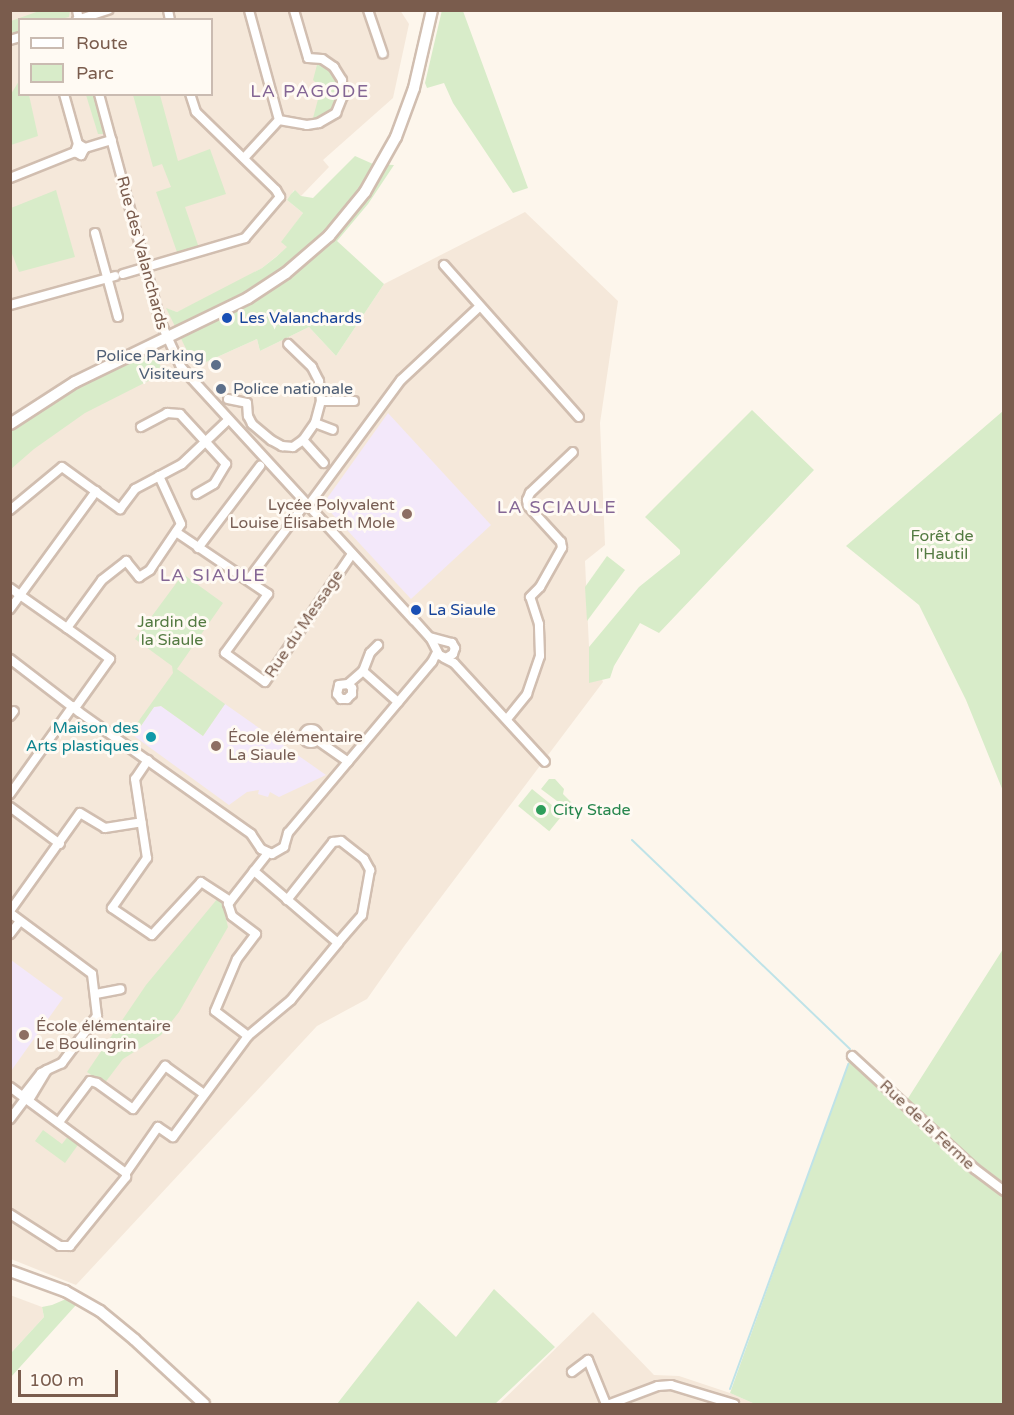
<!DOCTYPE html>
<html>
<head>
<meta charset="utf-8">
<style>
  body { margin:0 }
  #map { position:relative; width:1014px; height:1415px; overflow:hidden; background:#fdf6ec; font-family:"Varela Round",sans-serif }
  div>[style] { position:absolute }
  .residential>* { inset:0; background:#f5e8da }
  .education>* { inset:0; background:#f3e8fa }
  .green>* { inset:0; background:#d8ecc9; transform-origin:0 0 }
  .stream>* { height:2px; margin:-1px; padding:0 1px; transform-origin:1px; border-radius:1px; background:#bfe3e8 }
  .roads { filter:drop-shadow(2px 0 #d1beb0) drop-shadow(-2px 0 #d1beb0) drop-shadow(0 2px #d1beb0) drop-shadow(0 -2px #d1beb0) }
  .minor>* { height:8px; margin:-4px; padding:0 4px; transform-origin:4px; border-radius:4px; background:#fff }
  .minor>.ring { margin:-4px; padding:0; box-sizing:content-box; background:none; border:8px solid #fff; border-radius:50% }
  .secondary>* { height:10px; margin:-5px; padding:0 5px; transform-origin:5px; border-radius:5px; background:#fff }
  .dots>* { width:16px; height:16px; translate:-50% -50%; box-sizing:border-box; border:3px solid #fffaf3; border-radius:50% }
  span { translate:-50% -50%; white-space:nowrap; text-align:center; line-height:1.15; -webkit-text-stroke:6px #fffaf3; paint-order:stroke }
  .street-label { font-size:16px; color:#7a5c4d }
  .transit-label { font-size:16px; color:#164399 }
  .left { translate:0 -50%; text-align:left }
  .service-label { font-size:16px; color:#4e5e75 }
  .right { translate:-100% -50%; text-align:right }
  .education-label { font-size:16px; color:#785e54 }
  .park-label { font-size:16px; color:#537a41 }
  .culture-label { font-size:16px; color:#0d838f }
  .leisure-label { font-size:16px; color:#27864d }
  .neighbourhood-label { font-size:18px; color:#846695; letter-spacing:1.5px }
  .frame { position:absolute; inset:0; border:12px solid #7a5c4d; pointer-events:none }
  .legend { position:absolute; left:18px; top:18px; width:195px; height:78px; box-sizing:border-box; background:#fffaf3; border:2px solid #cabbb1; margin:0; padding:8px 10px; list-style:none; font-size:18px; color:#7a5c4d }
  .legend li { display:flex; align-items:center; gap:12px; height:30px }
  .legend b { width:30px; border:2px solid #cabbb1 }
  .scale { position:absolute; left:18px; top:1370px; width:100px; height:27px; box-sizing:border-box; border:3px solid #7a5c4d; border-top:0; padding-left:8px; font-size:18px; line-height:21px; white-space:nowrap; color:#7a5c4d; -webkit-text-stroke:4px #fffaf3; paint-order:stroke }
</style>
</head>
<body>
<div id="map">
  <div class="residential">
    <div style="clip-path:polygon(evenodd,400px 10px,409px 24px,393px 98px,323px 160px,329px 167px,301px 196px,294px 190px,287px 200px,303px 213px,282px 242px,288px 247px,262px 268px,214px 295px,177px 312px,168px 309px,195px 367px,257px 339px,260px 351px,309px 327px,336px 356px,384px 284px,525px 212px,618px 301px,600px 423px,605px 545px,585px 561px,589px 647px,603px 682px,405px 945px,367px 999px,317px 1026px,76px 1285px,11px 1259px,10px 11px,400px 10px,20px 20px,212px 20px,212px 94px,20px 94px,20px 20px)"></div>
    <div style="clip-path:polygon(10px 1295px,42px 1307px,44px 1317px,11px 1353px)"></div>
    <div style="clip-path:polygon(593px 1312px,654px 1375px,679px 1376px,730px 1393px,755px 1404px,499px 1404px)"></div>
  </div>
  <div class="education">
    <div style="clip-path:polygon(388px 413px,491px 525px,411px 599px,323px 504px)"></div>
    <div style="clip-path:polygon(225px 704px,326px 775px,279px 797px,270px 792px,268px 797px,258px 794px,259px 790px,247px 792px,229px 805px,134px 736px,154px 707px,161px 706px,203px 736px)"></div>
    <div style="clip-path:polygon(11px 960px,63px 998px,11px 1071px)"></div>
  </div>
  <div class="green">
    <div style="clip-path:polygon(42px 10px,70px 11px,69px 17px,61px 19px,20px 20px,19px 32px,11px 35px,11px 21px)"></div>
    <div style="clip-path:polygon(442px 10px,463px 11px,528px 188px,513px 193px,453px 103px,444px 83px,427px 88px,425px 83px)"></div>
    <div style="clip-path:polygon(318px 61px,322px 61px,337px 73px,342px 92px,333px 113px,317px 122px,313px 118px,321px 88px,313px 80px)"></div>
    <div style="clip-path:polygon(19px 81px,20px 94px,29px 95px,38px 136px,11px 145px,11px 94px)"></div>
    <div style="clip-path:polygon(86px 95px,94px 95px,105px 134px,98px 134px)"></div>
    <div style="clip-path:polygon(133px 95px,160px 95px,178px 161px,210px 149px,226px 194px,185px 207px,199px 248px,178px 255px,156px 192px,171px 187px,162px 164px,153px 167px)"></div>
    <div style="clip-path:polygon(355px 156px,373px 164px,394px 165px,368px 204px,337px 241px,384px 284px,336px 356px,309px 327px,260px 351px,257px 339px,195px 367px,166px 308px,177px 312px,262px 268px,276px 257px,287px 247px,281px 242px,303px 213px,287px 200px,291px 194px,295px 190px,301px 196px,313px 198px)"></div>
    <div style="clip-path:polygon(56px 190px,75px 257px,19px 272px,11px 251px,11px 208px)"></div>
    <div style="clip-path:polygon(152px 349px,164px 373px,85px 413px,34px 449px,11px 469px,11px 429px,82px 383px)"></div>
    <div style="clip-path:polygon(752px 410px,814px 470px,659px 633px,640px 623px,614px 666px,610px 678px,589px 683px,589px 647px,639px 587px,680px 554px,680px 550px,645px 517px)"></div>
    <div style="clip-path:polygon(1003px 411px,1003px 791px,966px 700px,919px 605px,846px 546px)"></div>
    <div style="clip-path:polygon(607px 556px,625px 570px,587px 621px,585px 587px)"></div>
    <div style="clip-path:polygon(183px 574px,223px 603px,177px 669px,225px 704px,203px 736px,161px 706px,154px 707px,134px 736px,130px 733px,173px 673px,172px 666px,135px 639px)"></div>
    <div style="clip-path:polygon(549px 779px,555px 779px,564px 789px,563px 794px,574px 805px,569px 810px,541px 789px)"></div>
    <div style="left:532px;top:789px;width:40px;height:22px;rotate:39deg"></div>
    <div style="clip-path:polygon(218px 898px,222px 902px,228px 927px,179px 1012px,161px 1035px,123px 1059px,104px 1084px,87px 1072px,146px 985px)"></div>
    <div style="clip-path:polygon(1003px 949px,1003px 1404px,755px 1404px,730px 1393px,853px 1050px,905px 1103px)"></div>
    <div style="clip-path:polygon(43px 1130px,62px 1144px,69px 1135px,80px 1142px,65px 1163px,35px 1141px)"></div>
    <div style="clip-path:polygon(494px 1289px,555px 1347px,495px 1404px,337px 1404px,418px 1301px,456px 1337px)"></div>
    <div style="clip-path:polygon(66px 1299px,76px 1305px,11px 1377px,11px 1353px,44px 1317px,42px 1307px,52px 1305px)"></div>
  </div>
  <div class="stream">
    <div style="left:632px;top:840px;width:302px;rotate:43.8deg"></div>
    <div style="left:76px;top:1291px;width:50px;rotate:32.7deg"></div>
    <div style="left:118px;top:1318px;width:73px;rotate:42.2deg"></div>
    <div style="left:90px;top:1311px;width:12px;rotate:35deg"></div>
    <div style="left:130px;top:1343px;width:90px;rotate:42.7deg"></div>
    <div style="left:730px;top:1389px;width:346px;rotate:-70deg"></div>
  </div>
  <div class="roads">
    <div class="minor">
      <div style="left:77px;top:10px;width:10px;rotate:79deg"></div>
      <div style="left:168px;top:10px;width:10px;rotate:79deg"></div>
      <div style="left:368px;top:10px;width:46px;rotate:71.2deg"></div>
      <div style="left:77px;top:20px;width:33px;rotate:-18deg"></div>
      <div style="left:10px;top:40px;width:10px;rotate:-17deg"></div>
      <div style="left:64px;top:94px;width:52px;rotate:74.4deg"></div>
      <div style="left:99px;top:94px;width:237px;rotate:74.9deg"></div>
      <div style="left:161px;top:323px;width:48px;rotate:65.6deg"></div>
      <div style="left:181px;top:367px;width:344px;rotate:47.4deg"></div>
      <div style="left:414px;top:620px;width:25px;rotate:48deg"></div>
      <div style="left:431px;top:639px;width:18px;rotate:63deg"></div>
      <div style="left:439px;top:655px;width:8px;rotate:23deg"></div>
      <div style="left:446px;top:658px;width:8px;rotate:-30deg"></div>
      <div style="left:453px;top:654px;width:6px;rotate:-72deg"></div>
      <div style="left:455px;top:648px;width:6px;rotate:-121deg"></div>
      <div style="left:452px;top:643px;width:23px;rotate:-165deg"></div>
      <div style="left:279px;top:120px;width:28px;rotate:10deg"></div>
      <div style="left:307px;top:125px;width:12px;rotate:-9deg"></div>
      <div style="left:319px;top:123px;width:20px;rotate:-30deg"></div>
      <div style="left:336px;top:113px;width:18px;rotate:-68deg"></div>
      <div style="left:343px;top:96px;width:16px;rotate:-94deg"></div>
      <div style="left:342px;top:80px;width:15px;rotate:-122deg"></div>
      <div style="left:334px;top:67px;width:14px;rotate:-146deg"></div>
      <div style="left:322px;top:59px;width:14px;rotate:-176deg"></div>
      <div style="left:308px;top:58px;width:50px;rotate:-106.3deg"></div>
      <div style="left:85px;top:148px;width:28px;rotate:-17deg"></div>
      <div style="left:244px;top:158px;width:52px;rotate:-47.4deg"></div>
      <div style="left:279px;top:120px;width:114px;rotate:-105.3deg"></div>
      <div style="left:10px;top:178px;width:70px;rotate:-21.8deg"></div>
      <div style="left:75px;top:152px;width:7px;rotate:27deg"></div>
      <div style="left:81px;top:155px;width:8px;rotate:-60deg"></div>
      <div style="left:85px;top:148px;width:8px;rotate:-150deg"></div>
      <div style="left:78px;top:144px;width:9px;rotate:111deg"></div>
      <div style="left:95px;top:233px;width:87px;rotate:74.7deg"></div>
      <div style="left:444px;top:265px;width:203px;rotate:48.4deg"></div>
      <div style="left:123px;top:274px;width:127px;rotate:-16.4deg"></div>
      <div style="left:245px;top:238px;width:54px;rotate:-49.5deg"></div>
      <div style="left:280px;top:197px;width:8px;rotate:-120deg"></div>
      <div style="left:276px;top:190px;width:112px;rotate:-135.7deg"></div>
      <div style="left:196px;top:112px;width:19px;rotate:-108deg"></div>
      <div style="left:10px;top:305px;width:109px;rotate:-15.4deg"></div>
      <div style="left:228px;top:399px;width:19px;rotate:12deg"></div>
      <div style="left:247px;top:403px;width:13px;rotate:86deg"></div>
      <div style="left:248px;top:416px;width:9px;rotate:63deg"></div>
      <div style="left:252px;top:424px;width:25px;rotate:40deg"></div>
      <div style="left:271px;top:440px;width:13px;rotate:29deg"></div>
      <div style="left:282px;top:446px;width:11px;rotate:5deg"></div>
      <div style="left:293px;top:447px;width:12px;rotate:-35deg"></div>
      <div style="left:303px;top:440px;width:21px;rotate:-55deg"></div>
      <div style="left:315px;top:423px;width:23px;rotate:-75deg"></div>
      <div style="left:321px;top:401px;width:20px;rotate:-96deg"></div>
      <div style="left:319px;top:381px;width:16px;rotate:-117deg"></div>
      <div style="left:312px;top:367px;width:33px;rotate:-136deg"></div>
      <div style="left:321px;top:401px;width:33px"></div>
      <div style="left:315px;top:423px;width:19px;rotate:21deg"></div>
      <div style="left:141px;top:427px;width:30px;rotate:-28deg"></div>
      <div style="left:167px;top:413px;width:13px;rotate:4deg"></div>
      <div style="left:180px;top:414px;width:68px;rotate:47.4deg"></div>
      <div style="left:226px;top:464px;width:23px;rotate:121deg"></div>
      <div style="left:214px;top:484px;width:20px;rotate:150deg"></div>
      <div style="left:303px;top:440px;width:31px;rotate:48deg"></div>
      <div style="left:308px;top:506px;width:157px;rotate:-53.6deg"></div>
      <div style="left:401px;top:380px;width:108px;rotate:-43.1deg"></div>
      <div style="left:10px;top:510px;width:67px;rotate:-39.6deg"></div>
      <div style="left:62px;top:467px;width:72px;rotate:35.9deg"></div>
      <div style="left:120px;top:509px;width:25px;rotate:-53deg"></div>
      <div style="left:135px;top:489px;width:53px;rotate:-28deg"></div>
      <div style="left:182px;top:464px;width:64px;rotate:-43.7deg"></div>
      <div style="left:176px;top:532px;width:111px;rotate:34deg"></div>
      <div style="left:268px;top:594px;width:73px;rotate:126.1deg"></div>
      <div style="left:225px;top:653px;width:49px;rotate:35.9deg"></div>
      <div style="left:265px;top:682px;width:155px;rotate:-55.8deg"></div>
      <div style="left:198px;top:548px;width:103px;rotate:-52.9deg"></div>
      <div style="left:248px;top:580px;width:95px;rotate:-53.1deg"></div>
      <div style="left:10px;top:588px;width:70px;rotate:35.1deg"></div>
      <div style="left:10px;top:609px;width:146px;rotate:-53.9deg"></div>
      <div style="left:378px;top:645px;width:11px;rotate:135deg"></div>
      <div style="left:370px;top:653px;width:19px;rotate:111deg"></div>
      <div style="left:363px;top:671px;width:47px;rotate:41.5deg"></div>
      <div style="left:444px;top:658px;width:11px;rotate:27deg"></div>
      <div style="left:454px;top:663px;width:134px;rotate:47.4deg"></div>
      <div style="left:10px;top:659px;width:87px;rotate:37.5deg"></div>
      <div style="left:79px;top:712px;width:211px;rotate:35.3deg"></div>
      <div style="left:251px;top:834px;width:18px;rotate:56deg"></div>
      <div style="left:261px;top:849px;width:12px;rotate:24deg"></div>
      <div style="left:272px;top:854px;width:14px;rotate:-30deg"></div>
      <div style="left:284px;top:847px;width:15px;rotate:-74deg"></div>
      <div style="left:288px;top:833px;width:224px;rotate:-49.9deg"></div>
      <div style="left:432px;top:662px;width:11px;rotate:-63deg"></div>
      <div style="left:348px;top:684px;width:6px;rotate:45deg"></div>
      <div style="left:352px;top:688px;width:6px;rotate:90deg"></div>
      <div style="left:352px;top:694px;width:7px;rotate:135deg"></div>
      <div style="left:347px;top:699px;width:6px;rotate:180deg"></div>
      <div style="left:341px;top:699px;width:6px;rotate:-129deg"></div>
      <div style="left:337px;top:694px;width:9px;rotate:-77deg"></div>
      <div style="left:339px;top:685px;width:9px;rotate:-6deg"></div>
      <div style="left:348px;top:684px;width:20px;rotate:-41deg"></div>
      <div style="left:75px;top:708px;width:60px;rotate:-54.5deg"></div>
      <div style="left:110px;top:659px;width:53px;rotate:-144.2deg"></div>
      <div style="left:67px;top:628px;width:59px;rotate:-53.9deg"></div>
      <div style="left:102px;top:580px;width:31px;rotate:-38deg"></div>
      <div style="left:126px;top:561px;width:21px;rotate:51deg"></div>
      <div style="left:139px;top:577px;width:13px;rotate:-32deg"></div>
      <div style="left:150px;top:570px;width:55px;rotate:-56deg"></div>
      <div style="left:181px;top:524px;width:53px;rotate:-114.6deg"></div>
      <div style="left:10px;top:716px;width:6px;rotate:-51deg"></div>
      <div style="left:507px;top:719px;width:32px;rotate:-51deg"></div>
      <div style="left:527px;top:694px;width:40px;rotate:-71.1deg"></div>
      <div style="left:540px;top:656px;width:32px;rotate:-92deg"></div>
      <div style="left:539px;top:624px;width:28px;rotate:-108deg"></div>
      <div style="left:530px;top:597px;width:14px;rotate:-45deg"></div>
      <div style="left:540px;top:587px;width:45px;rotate:-60.6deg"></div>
      <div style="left:562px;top:548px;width:6px;rotate:-99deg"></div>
      <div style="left:561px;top:542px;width:49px;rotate:-132.5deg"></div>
      <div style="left:528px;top:506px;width:6px;rotate:-99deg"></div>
      <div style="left:527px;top:500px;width:8px;rotate:-67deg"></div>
      <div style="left:530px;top:493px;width:59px;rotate:-43.6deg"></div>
      <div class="ring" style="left:304px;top:729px;width:6px;height:6px"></div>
      <div style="left:317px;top:740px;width:38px;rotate:35deg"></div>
      <div style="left:148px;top:760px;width:23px;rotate:124deg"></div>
      <div style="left:135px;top:779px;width:80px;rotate:81.4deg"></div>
      <div style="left:147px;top:858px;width:61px;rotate:125deg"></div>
      <div style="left:112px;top:908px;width:48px;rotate:34deg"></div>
      <div style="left:152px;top:935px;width:72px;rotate:-47.2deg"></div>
      <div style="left:201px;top:882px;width:35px;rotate:33deg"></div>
      <div style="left:10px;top:794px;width:108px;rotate:-54.4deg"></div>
      <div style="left:10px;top:807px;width:62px;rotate:36.5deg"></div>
      <div style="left:287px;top:900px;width:74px;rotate:-51.6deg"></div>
      <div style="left:333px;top:842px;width:8px;rotate:-7deg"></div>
      <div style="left:341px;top:841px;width:29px;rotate:38deg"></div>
      <div style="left:364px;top:859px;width:13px;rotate:61deg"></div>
      <div style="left:370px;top:870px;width:46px;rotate:100.1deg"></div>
      <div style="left:362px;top:915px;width:37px;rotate:131deg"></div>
      <div style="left:10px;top:911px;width:120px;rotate:-54.5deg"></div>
      <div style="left:80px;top:813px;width:29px;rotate:31deg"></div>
      <div style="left:105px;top:828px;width:37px;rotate:-9deg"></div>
      <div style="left:10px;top:913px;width:102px;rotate:36.6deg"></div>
      <div style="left:92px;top:974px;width:42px;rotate:83.2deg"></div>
      <div style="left:97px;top:1016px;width:59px;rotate:126.7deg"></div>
      <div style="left:62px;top:1063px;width:17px;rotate:155deg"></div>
      <div style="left:10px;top:934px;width:16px;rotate:-52deg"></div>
      <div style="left:96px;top:994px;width:25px;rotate:-11deg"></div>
      <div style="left:248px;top:1036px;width:41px;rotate:-142.9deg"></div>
      <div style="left:215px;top:1011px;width:56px;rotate:-67.1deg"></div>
      <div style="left:237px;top:959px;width:31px;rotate:-53deg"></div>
      <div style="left:256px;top:934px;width:30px;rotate:-143deg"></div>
      <div style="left:232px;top:916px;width:13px;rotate:-108deg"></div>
      <div style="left:228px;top:904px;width:65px;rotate:-51.9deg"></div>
      <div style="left:852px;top:1056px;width:167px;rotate:42.6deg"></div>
      <div style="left:975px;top:1169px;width:36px;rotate:37deg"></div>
      <div style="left:10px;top:1087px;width:144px;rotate:36.6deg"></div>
      <div style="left:23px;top:1096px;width:29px;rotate:-52deg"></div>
      <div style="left:41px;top:1073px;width:7px;rotate:-27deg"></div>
      <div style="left:47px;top:1070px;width:35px;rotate:121deg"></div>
      <div style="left:10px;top:1119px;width:26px;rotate:-53deg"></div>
      <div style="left:59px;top:1122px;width:51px;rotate:-52.9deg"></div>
      <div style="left:90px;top:1081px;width:7px;rotate:16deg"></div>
      <div style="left:97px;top:1083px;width:44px;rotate:35.8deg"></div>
      <div style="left:133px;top:1109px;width:54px;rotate:-53.3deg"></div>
      <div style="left:165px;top:1066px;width:48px;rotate:35.7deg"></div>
      <div style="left:10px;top:1214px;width:59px;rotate:32.6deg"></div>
      <div style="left:60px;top:1246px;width:10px"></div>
      <div style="left:70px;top:1246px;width:89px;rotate:-50.9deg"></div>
      <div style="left:126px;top:1177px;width:4px;rotate:-90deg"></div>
      <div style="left:126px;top:1173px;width:56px;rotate:-55.2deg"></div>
      <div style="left:158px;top:1127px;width:18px;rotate:34deg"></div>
      <div style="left:173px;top:1137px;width:126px;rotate:-53.4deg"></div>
      <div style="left:248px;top:1036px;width:56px;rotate:-39.9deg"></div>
      <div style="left:291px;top:1000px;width:74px;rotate:-50.5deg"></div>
      <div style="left:338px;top:943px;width:111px;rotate:-139.4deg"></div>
      <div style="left:572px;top:1372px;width:20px;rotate:-37deg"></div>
      <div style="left:588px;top:1360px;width:48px;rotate:67.8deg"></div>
      <div style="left:610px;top:1404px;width:51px;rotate:-20.6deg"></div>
      <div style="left:658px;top:1386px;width:13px;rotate:-4deg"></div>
      <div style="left:671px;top:1385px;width:66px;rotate:16.8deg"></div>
    </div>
    <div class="secondary">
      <div style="left:10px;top:424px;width:77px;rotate:-32.9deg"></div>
      <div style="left:75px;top:382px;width:192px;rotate:-25.9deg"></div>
      <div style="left:248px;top:298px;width:45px;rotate:-33.3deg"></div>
      <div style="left:286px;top:273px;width:57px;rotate:-40.7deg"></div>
      <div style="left:329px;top:236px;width:57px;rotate:-50.7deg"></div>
      <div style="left:365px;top:192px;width:63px;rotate:-60.6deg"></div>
      <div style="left:396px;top:137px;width:52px;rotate:-69.8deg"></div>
      <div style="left:414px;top:88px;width:80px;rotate:-77deg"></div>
      <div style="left:10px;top:1271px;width:59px;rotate:20deg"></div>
      <div style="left:65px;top:1291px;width:40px;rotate:29.7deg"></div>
      <div style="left:100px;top:1311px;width:45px;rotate:39.6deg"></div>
      <div style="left:135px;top:1340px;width:94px;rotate:42.8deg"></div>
    </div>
  </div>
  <div class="dots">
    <div style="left:227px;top:318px;background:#1a4fb4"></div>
    <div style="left:216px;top:365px;background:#5c6f8a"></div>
    <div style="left:221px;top:389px;background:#5c6f8a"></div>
    <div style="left:407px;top:514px;background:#8d6e63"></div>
    <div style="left:416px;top:610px;background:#1a4fb4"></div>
    <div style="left:151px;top:737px;background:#0f9aa8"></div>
    <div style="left:216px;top:746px;background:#8d6e63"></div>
    <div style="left:541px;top:810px;background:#2e9e5b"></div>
    <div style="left:24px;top:1035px;background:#8d6e63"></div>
  </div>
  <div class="street-label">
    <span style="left:142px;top:253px;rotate:75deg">Rue des Valanchards</span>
    <span style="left:304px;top:624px;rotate:-56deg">Rue du Message</span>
    <span style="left:927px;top:1125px;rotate:43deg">Rue de la Ferme</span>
  </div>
  <div class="transit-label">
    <span class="left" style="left:239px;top:318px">Les Valanchards</span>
    <span class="left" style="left:428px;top:610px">La Siaule</span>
  </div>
  <div class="service-label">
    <span class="right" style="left:204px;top:365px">Police Parking<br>Visiteurs</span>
    <span class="left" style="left:233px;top:389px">Police nationale</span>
  </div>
  <div class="education-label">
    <span class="right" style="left:395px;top:514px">Lycée Polyvalent<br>Louise Élisabeth Mole</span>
    <span class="left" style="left:228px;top:746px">École élémentaire<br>La Siaule</span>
    <span class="left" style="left:36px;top:1035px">École élémentaire<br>Le Boulingrin</span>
  </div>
  <div class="park-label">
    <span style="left:942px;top:545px">Forêt de<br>l'Hautil</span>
    <span style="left:172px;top:631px">Jardin de<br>la Siaule</span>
  </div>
  <div class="culture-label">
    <span class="right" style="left:139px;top:737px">Maison des<br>Arts plastiques</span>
  </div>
  <div class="leisure-label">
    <span class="left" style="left:553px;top:810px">City Stade</span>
  </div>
  <div class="neighbourhood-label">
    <span style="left:310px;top:91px">LA PAGODE</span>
    <span style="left:557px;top:507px">LA SCIAULE</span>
    <span style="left:213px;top:575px">LA SIAULE</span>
  </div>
  <div class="frame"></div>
  <ul class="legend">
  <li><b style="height:8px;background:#fff"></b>Route</li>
  <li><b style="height:16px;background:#d8ecc9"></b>Parc</li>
  </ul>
  <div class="scale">100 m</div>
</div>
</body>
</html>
